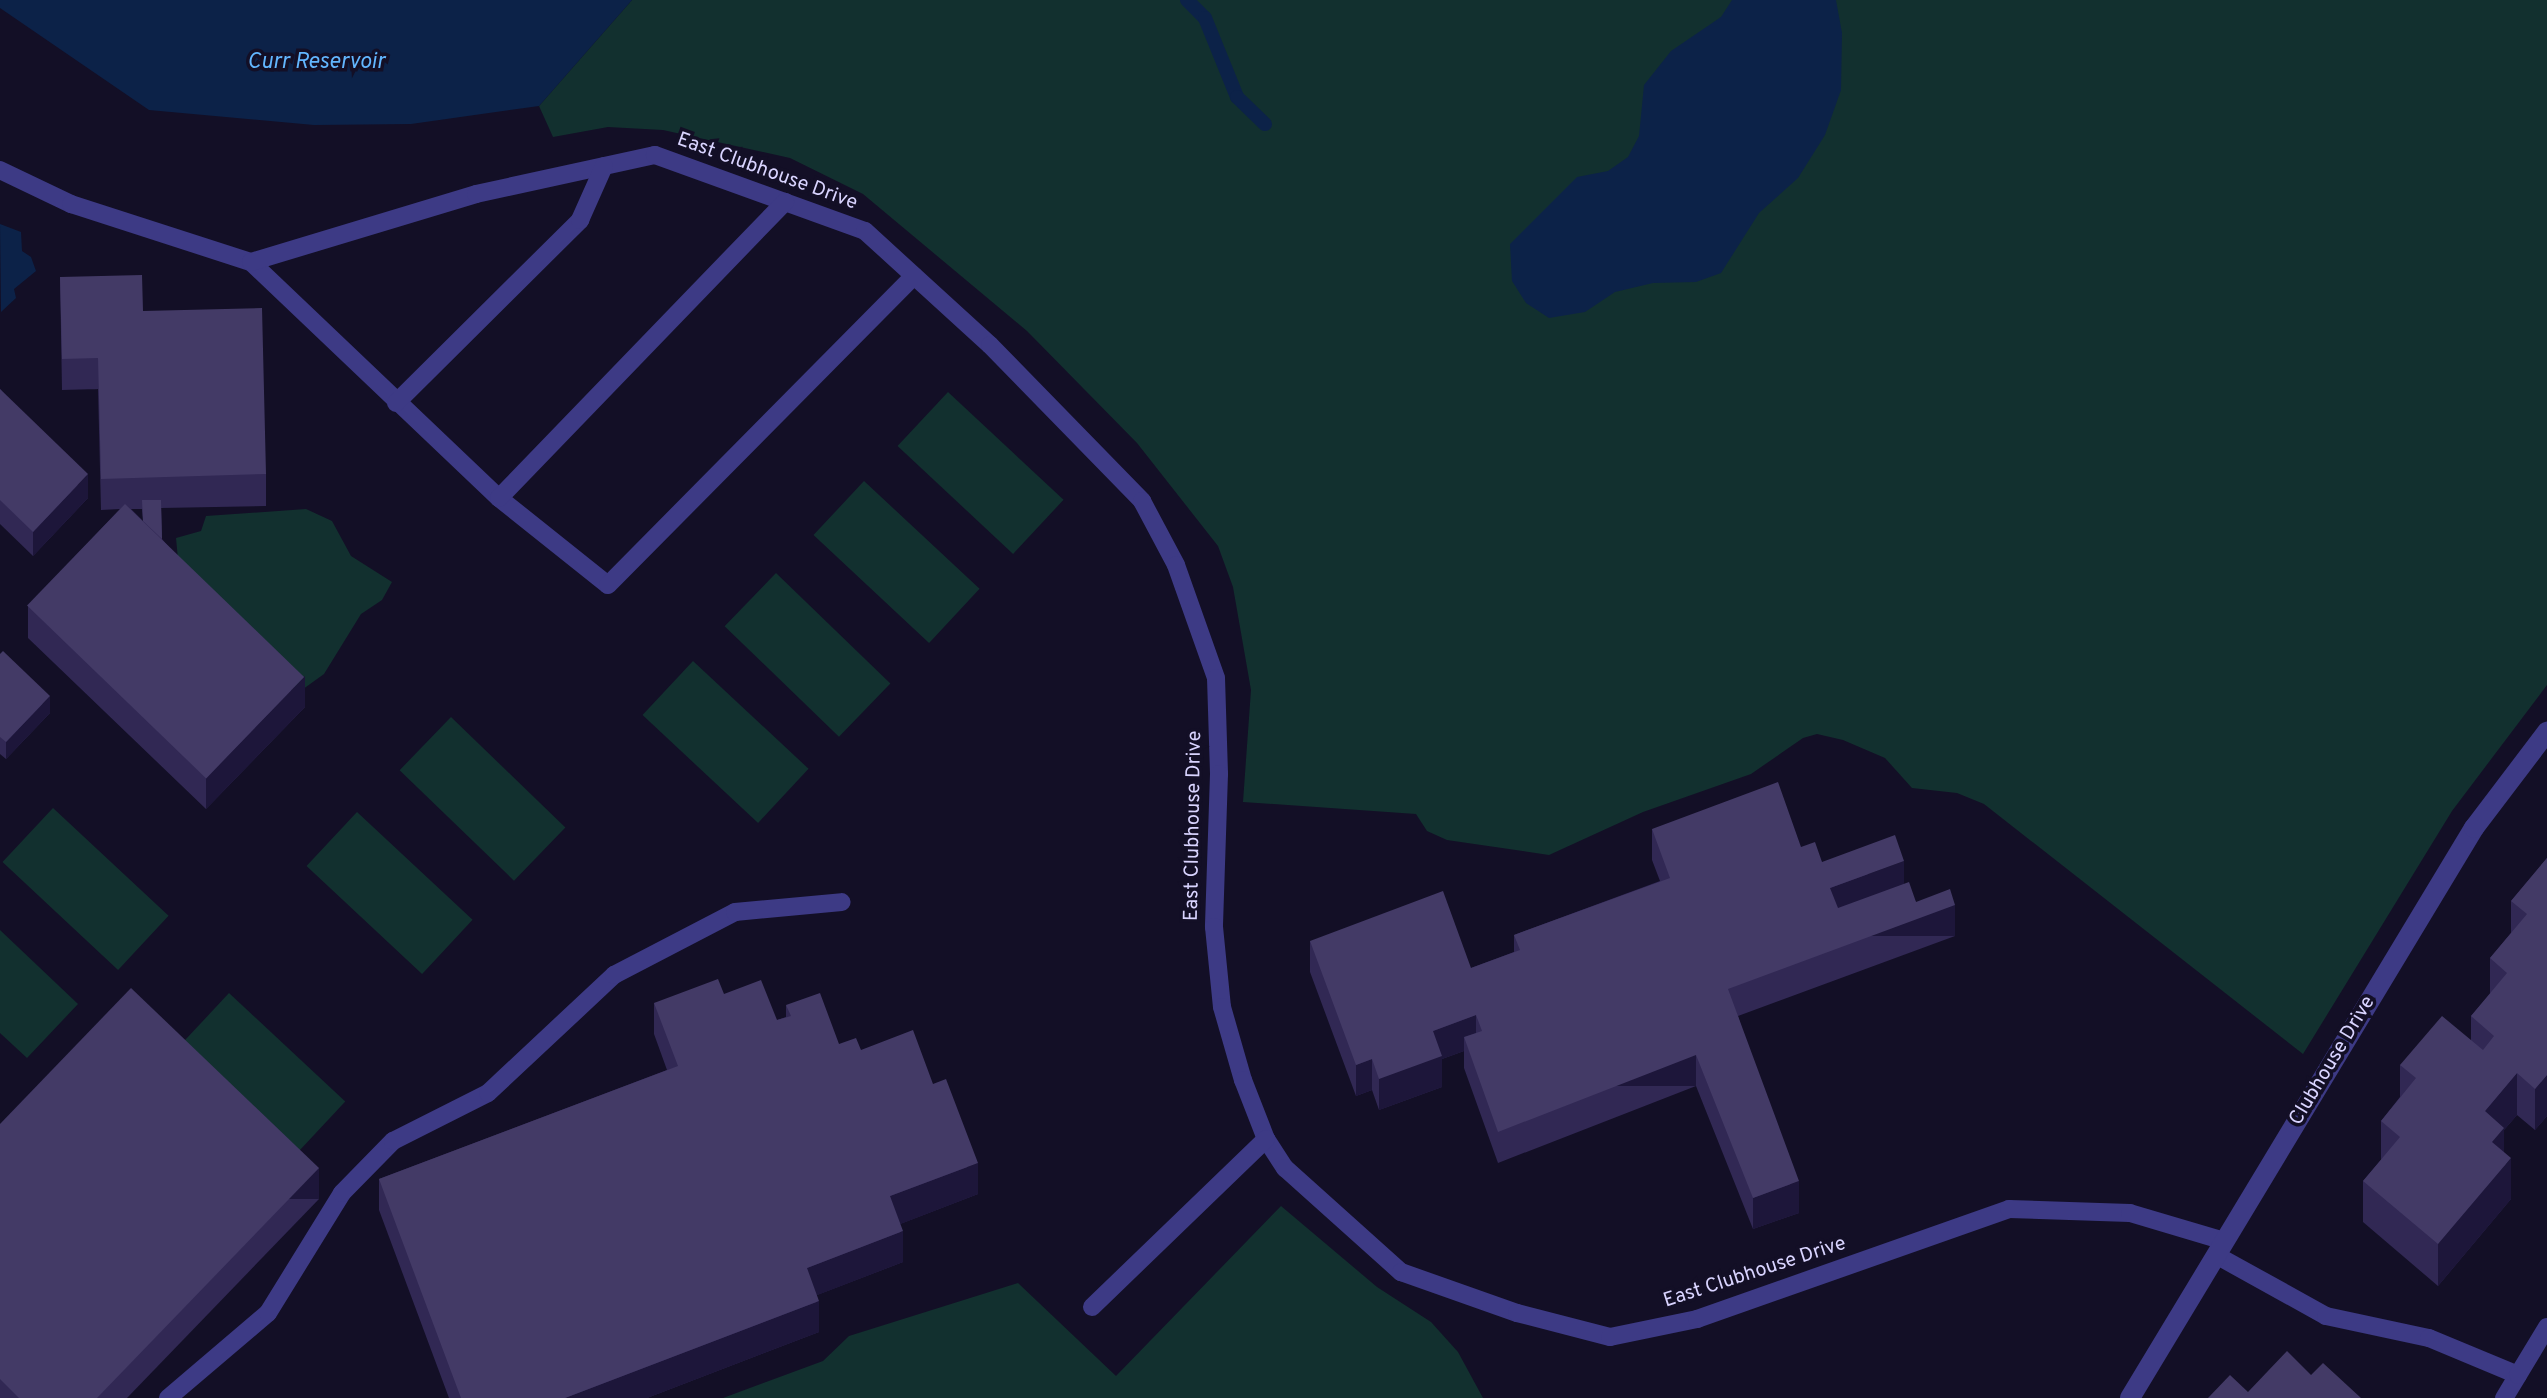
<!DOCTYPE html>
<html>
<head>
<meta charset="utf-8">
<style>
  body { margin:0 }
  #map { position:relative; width:2547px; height:1398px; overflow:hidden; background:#130f26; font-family:Overpass,sans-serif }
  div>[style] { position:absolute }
  .green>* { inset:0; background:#12302f; transform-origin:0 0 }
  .water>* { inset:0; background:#0c2248 }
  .stream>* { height:14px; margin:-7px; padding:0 7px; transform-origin:7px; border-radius:7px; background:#0c2248 }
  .lane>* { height:18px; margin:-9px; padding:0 9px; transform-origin:9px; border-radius:9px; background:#3d3a85 }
  .street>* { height:20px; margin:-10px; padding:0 10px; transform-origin:10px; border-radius:10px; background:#3d3a85 }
  .wall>* { inset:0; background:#312854 }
  .shaded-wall>* { inset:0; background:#1d163a; transform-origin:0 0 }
  .building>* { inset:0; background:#433a66; transform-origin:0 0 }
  span { translate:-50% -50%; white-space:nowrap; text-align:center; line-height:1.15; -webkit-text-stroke:7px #130f26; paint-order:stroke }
  .street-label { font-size:20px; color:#d9d4ff }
  .water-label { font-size:22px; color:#62b6ff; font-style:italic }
</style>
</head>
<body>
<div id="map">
  <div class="green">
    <div style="clip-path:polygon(632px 0,2547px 0,2547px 685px,2452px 811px,2303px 1054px,1984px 804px,1957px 793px,1912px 788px,1885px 758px,1843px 740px,1817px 734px,1803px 738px,1751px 774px,1643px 812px,1549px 855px,1447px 840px,1427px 831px,1416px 814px,1243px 802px,1251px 690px,1233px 587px,1218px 546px,1137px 443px,1027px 331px,863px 194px,790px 158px,663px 130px,608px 127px,553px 137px,539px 106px)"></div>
    <div style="left:948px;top:392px;width:158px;height:74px;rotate:43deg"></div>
    <div style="left:864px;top:481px;width:158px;height:74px;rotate:43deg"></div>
    <div style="clip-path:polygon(306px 509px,332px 521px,351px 556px,392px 582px,382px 600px,361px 614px,324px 674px,299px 692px,179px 570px,176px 538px,201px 531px,206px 516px)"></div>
    <div style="left:776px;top:573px;width:159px;height:74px;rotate:44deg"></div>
    <div style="left:693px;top:661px;width:158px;height:74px;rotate:43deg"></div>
    <div style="left:451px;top:717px;width:159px;height:74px;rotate:44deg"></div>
    <div style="left:53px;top:808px;width:158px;height:74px;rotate:43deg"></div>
    <div style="left:357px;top:812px;width:158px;height:74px;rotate:43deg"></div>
    <div style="clip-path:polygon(0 930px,78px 1004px,27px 1058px,0 1033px)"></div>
    <div style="left:229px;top:993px;width:159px;height:74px;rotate:43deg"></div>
    <div style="clip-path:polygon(1281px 1206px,1377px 1287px,1431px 1322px,1458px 1352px,1483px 1398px,723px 1398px,823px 1361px,849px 1336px,1018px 1283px,1116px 1376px)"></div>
  </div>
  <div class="water">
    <div style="clip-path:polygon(0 0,632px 0,539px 106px,411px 124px,314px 125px,149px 110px,0 8px)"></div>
    <div style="clip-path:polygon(1732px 0,1836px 0,1842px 33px,1841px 90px,1825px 135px,1798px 178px,1759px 213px,1721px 273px,1696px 282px,1653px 283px,1615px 292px,1585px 312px,1549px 318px,1526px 303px,1512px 281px,1510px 244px,1577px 177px,1608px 171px,1628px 157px,1639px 136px,1644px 85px,1671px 51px,1721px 17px)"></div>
    <div style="clip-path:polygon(0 224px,21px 232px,22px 251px,31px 257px,36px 271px,14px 289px,16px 298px,1px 312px)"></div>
  </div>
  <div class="stream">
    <div style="left:1187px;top:0;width:25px;rotate:45deg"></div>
    <div style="left:1205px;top:18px;width:85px;rotate:67.9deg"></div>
    <div style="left:1237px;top:97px;width:39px;rotate:44deg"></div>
  </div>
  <div class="lane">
    <div style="left:0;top:170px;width:79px;rotate:25.6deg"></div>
    <div style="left:71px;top:204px;width:189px;rotate:17.9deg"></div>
    <div style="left:251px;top:262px;width:342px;rotate:43.6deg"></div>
    <div style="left:499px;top:498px;width:139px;rotate:38.6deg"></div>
    <div style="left:608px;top:585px;width:435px;rotate:-45.3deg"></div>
    <div style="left:251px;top:262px;width:235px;rotate:-16.8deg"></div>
    <div style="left:476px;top:194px;width:183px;rotate:-12.3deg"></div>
    <div style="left:655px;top:155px;width:223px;rotate:19.9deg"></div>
    <div style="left:865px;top:231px;width:169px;rotate:42.4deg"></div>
    <div style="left:990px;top:345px;width:218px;rotate:45.7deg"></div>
    <div style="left:1142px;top:501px;width:72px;rotate:62deg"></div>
    <div style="left:1176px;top:565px;width:120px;rotate:70.5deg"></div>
    <div style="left:1216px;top:678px;width:96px;rotate:88.2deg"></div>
    <div style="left:1219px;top:774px;width:153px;rotate:91.9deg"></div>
    <div style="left:1214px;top:927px;width:80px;rotate:84.3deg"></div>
    <div style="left:1222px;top:1007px;width:76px;rotate:74deg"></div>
    <div style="left:1243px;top:1080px;width:63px;rotate:68.7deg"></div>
    <div style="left:1266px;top:1139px;width:35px;rotate:57deg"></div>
    <div style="left:1285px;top:1168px;width:156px;rotate:41.9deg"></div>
    <div style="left:1401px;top:1272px;width:123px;rotate:19.5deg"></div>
    <div style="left:1517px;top:1313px;width:96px;rotate:14.5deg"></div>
    <div style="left:1610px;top:1337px;width:89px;rotate:-11.7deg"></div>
    <div style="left:1697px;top:1319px;width:331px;rotate:-19.4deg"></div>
    <div style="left:2009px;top:1209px;width:121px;rotate:1.9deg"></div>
    <div style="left:2130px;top:1213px;width:98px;rotate:16.6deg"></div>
    <div style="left:396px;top:403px;width:260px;rotate:-44.8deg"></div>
    <div style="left:580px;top:220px;width:59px;rotate:-66deg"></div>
    <div style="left:499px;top:498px;width:412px;rotate:-46deg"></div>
    <div style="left:2216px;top:1255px;width:126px;rotate:29deg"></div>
    <div style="left:2326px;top:1316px;width:105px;rotate:12.1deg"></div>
    <div style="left:2429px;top:1338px;width:96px;rotate:22.6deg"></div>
    <div style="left:2518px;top:1375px;width:27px;rotate:121deg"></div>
    <div style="left:1092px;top:1307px;width:242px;rotate:-44deg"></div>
    <div style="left:2518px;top:1375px;width:56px;rotate:-58.9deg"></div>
    <div style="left:168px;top:1398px;width:131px;rotate:-40.4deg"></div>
    <div style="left:268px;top:1313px;width:141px;rotate:-58.3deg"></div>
    <div style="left:342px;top:1193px;width:73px;rotate:-45.6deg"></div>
    <div style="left:393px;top:1141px;width:106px;rotate:-26.8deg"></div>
    <div style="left:488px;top:1093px;width:173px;rotate:-43.1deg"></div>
    <div style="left:614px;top:975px;width:136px;rotate:-27.5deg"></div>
    <div style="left:735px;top:912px;width:107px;rotate:-5.3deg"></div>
  </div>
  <div class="street">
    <div style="left:2130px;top:1398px;width:666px;rotate:-58.89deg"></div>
    <div style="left:2474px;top:828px;width:121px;rotate:-52.8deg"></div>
  </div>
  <div class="wall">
    <div style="clip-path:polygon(evenodd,60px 277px,143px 311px,266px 474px,266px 506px,161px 508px,162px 539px,305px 707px,206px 809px,28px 638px,28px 606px,120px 509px,101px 510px,98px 389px,62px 390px,60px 277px,131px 509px,142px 509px,143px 521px,131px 509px)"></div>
    <div style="clip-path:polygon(0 389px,88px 498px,33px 556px,0 524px)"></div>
    <div style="clip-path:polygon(0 654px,50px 713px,6px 759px,0 754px)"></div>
    <div style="clip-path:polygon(1652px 829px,1801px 847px,1822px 862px,1904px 884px,1916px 902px,1955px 936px,1738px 1016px,1799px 1213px,1753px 1229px,1696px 1086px,1498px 1163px,1464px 1068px,1464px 1051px,1442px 1059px,1442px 1087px,1379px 1110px,1372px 1090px,1356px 1096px,1310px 972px,1310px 941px,1471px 968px,1514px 952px,1514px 935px,1660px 881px,1652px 860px)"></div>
    <div style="clip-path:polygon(2547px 858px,2547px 1116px,2535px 1130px,2517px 1115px,2504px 1130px,2504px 1152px,2511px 1199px,2438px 1286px,2363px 1222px,2363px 1181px,2381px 1160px,2381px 1121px,2400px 1097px,2400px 1065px,2471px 1040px,2471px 1016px,2490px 994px,2490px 958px,2511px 933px,2511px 901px)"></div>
    <div style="clip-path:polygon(724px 994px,777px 1020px,786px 1017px,786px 1005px,839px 1044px,861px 1050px,933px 1084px,978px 1194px,900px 1224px,903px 1262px,817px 1295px,819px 1332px,647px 1398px,449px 1398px,379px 1210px,379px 1179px,667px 1070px,654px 1034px,654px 1003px)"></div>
    <div style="clip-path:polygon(0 1124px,319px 1199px,127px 1398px,0 1398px)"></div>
  </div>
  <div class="shaded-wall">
    <div style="clip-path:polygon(88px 474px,88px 498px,33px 556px,33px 532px)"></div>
    <div style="clip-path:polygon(305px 676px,305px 707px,206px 809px,206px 778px)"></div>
    <div style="clip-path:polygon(50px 696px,50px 713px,6px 759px,6px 742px)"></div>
    <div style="clip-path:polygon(1904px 861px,1904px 893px,1830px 920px,1830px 888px)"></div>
    <div style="left:1955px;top:905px;width:31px;height:242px;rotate:90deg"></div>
    <div style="clip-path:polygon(1476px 1015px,1476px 1046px,1464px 1037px,1464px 1051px,1442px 1059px,1442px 1087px,1379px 1110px,1379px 1079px,1433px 1031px)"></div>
    <div style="left:1696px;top:1055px;width:31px;height:212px;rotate:90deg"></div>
    <div style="clip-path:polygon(1372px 1059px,1372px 1090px,1356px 1096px,1356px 1065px)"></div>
    <div style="clip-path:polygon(2517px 1073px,2517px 1115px,2504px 1130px,2504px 1166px,2511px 1158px,2511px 1199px,2438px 1286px,2438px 1244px,2485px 1111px)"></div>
    <div style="clip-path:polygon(2547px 1075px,2547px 1116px,2535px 1130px,2535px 1089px)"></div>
    <div style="clip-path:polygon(978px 1163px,978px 1194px,890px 1228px,890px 1196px)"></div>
    <div style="left:319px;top:1168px;width:31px;height:320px;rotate:90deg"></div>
    <div style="clip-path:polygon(1799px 1181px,1799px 1213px,1753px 1229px,1753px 1198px)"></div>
    <div style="clip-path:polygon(903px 1231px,903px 1262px,807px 1299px,807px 1268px)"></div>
    <div style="clip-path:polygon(819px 1301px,819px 1332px,647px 1398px,565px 1398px)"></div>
  </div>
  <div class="building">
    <div style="clip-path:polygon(142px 275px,143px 311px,262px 308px,266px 474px,101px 479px,98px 358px,62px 359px,60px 277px)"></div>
    <div style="clip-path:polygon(0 389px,88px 474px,33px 532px,0 500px)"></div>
    <div style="clip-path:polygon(142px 500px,161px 500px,162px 539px,143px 521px)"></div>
    <div style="left:125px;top:504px;width:249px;height:141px;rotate:44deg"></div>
    <div style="clip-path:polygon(3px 651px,50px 696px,6px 742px,0 737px,0 654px)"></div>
    <div style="clip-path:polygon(1778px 782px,1801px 847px,1815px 842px,1822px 862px,1895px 835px,1904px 861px,1830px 888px,1838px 908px,1909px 882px,1916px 902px,1950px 889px,1955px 905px,1728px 989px,1799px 1181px,1753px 1198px,1696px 1055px,1498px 1132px,1464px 1037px,1482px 1031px,1476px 1015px,1433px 1031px,1442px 1056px,1379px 1079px,1372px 1059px,1356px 1065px,1310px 941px,1443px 891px,1471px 968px,1520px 950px,1514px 935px,1670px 878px,1652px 829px)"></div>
    <div style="clip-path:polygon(2547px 858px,2547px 1075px,2535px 1089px,2517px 1073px,2485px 1111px,2504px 1128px,2492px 1142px,2511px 1158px,2438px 1244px,2363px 1181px,2400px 1137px,2381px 1121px,2416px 1078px,2400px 1065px,2442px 1016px,2483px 1050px,2494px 1036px,2471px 1016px,2507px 973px,2490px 958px,2527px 914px,2511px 901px)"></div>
    <div style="clip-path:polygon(718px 979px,724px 994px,761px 980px,777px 1020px,791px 1016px,786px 1005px,820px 993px,839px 1044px,856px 1038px,861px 1050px,913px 1030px,933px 1084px,946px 1079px,978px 1163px,890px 1196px,903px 1231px,807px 1268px,819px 1301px,565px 1398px,461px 1398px,379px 1179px,678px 1066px,654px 1003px)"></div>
    <div style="clip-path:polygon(131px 988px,319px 1168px,97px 1398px,19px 1398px,0 1379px,0 1124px)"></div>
    <div style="clip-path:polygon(2287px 1351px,2311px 1375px,2323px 1363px,2361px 1398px,2208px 1398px,2230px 1375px,2248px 1392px)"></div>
  </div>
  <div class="street-label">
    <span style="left:767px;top:172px;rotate:20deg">East Clubhouse Drive</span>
    <span style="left:1194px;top:826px;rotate:-89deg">East Clubhouse Drive</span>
    <span style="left:2333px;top:1061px;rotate:-59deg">Clubhouse Drive</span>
    <span style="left:1755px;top:1273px;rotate:-18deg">East Clubhouse Drive</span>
  </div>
  <div class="water-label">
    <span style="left:316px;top:63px">Curr Reservoir</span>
  </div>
</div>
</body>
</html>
